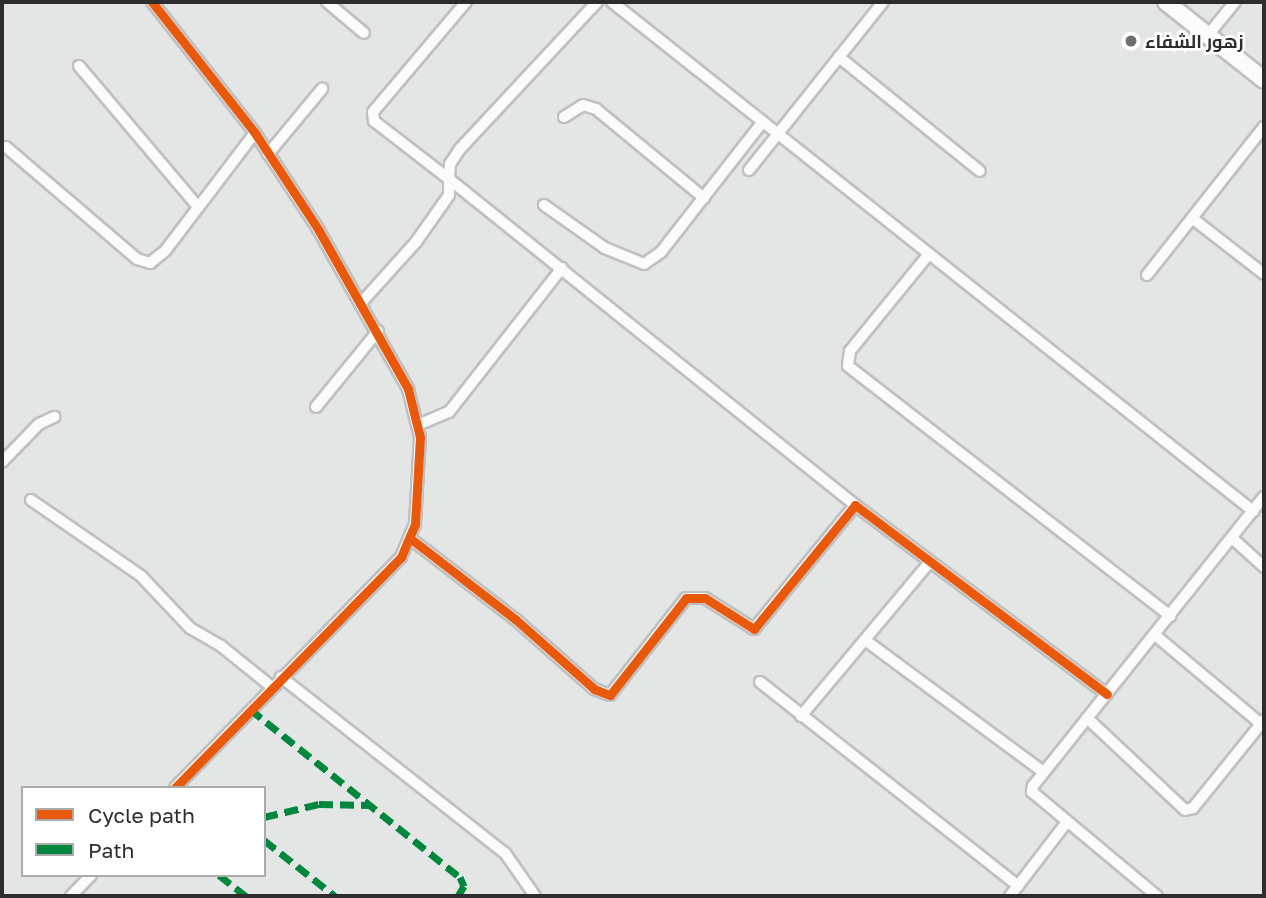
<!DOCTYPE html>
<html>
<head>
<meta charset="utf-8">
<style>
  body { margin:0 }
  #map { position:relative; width:1266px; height:898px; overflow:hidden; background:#e4e5e5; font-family:"Golos Text",Cairo,sans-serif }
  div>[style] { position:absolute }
  .roads { filter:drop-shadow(2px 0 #bfc0c1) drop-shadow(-2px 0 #bfc0c1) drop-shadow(0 2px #bfc0c1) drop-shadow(0 -2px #bfc0c1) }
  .street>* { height:10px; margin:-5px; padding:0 5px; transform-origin:5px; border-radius:5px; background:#fbfbfb }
  .secondary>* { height:16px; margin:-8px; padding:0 8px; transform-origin:8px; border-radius:8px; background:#fbfbfb }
  .quiet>* { height:7px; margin-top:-3.5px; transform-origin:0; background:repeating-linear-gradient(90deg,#00873e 0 14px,transparent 0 21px) }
  .cycleway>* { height:9px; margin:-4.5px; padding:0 4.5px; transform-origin:4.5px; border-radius:4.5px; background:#e8590c }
  .dots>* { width:19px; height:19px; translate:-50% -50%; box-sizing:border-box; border:4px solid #fff; border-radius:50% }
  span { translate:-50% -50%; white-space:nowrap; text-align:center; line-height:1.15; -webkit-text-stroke:5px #fff; paint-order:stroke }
  .poi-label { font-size:18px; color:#2d2d2e; font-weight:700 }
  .left { translate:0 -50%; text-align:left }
  .frame { position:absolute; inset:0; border:4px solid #2d2d2e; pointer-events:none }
  .legend { position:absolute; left:21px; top:786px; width:245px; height:91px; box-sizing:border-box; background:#fff; border:2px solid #ababab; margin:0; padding:9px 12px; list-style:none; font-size:21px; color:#2d2d2e }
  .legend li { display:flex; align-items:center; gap:14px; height:35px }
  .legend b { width:35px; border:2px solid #ababab }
</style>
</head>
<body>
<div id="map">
  <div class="roads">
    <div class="street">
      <div style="left:152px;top:2px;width:167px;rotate:51.8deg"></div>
      <div style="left:255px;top:133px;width:115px;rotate:56.7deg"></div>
      <div style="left:318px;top:229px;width:184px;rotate:60.6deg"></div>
      <div style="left:408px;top:389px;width:49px;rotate:76deg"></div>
      <div style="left:420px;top:437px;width:87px;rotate:93.3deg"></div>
      <div style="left:415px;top:524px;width:36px;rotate:113deg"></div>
      <div style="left:401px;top:557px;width:323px;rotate:134.4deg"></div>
      <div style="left:327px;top:2px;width:48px;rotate:40deg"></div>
      <div style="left:597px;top:2px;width:201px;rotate:133deg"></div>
      <div style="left:460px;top:149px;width:18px;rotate:124deg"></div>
      <div style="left:450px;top:164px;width:15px;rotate:94deg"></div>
      <div style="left:449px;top:179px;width:521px;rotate:38.76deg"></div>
      <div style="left:612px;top:2px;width:819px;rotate:38.45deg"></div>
      <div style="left:1208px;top:35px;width:43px;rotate:-50.7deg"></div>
      <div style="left:839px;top:57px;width:181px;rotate:39deg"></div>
      <div style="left:79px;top:66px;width:185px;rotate:49.8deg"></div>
      <div style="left:564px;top:117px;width:22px;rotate:-32deg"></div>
      <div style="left:583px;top:105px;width:14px;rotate:17deg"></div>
      <div style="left:596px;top:109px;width:140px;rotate:39.5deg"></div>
      <div style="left:6px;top:147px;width:172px;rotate:40.5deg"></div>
      <div style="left:137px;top:259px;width:14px;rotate:17deg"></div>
      <div style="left:150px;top:263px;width:19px;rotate:-39deg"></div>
      <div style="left:165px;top:251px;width:148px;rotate:-52.7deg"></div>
      <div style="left:268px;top:154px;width:85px;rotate:-50.3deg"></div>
      <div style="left:749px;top:170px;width:215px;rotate:-51.4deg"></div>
      <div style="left:544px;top:205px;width:75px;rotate:35.2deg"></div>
      <div style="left:605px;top:248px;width:42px;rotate:22.3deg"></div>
      <div style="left:644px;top:264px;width:21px;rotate:-35deg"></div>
      <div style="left:661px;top:252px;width:162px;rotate:-52deg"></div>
      <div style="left:1192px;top:218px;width:91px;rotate:37.9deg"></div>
      <div style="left:929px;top:254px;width:125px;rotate:129.2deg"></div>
      <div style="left:850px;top:351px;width:15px;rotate:98deg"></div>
      <div style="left:848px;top:366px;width:408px;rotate:37.8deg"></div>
      <div style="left:1147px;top:275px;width:189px;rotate:-51.7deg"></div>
      <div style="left:361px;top:303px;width:82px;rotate:-48deg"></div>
      <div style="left:416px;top:242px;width:57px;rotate:-54.9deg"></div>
      <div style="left:449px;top:195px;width:16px;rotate:-90deg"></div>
      <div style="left:449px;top:179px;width:95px;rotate:-142.3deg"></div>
      <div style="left:374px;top:121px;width:9px;rotate:-96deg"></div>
      <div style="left:373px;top:112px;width:144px;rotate:-49.8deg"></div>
      <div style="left:316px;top:407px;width:98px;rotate:-50.8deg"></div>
      <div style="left:418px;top:425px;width:34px;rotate:-23deg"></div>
      <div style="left:449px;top:412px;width:183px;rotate:-51.9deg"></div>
      <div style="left:2px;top:462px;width:53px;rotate:-45.8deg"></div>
      <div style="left:39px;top:424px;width:17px;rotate:-25deg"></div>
      <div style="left:31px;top:500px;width:134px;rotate:34.6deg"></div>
      <div style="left:141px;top:576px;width:71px;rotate:46.7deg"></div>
      <div style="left:190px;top:628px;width:36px;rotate:30deg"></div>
      <div style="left:221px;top:646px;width:65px;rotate:38.8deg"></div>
      <div style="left:1232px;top:538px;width:43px;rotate:42.2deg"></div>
      <div style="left:411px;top:539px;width:131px;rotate:37.6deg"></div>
      <div style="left:515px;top:619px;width:106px;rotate:41.5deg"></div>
      <div style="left:594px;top:689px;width:17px;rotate:21deg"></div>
      <div style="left:610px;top:695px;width:123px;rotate:-51.9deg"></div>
      <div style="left:686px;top:598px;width:19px"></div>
      <div style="left:705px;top:598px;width:58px;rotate:32.3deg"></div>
      <div style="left:754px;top:629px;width:160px;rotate:-50.8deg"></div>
      <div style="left:855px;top:505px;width:315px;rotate:36.9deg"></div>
      <div style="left:1155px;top:635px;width:138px;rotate:40deg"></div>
      <div style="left:865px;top:640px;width:220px;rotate:36.5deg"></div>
      <div style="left:281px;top:677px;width:285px;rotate:38.2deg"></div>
      <div style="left:505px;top:853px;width:52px;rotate:55.1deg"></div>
      <div style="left:760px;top:682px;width:329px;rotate:38.3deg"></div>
      <div style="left:801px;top:716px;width:199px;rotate:-50.1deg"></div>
      <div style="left:1087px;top:718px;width:134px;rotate:43.2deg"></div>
      <div style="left:1185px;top:810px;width:8px;rotate:-14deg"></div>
      <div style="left:1193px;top:808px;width:113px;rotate:-51.1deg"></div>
      <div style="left:71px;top:896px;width:29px;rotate:-46deg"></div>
      <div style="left:1010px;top:896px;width:93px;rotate:-52.4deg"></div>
      <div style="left:1157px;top:896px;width:163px;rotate:-140.2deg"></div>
      <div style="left:1032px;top:792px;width:6px;rotate:-81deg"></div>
      <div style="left:1033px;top:786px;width:370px;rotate:-51.4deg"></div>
    </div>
    <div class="secondary">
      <div style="left:1166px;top:2px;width:125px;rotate:38.5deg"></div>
    </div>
  </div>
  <div class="quiet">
    <div style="left:250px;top:709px;width:269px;rotate:38.7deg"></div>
    <div style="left:460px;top:877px;width:10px;rotate:66deg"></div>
    <div style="left:464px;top:886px;width:12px;rotate:121deg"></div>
    <div style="left:264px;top:817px;width:57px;rotate:-13.3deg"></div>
    <div style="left:319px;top:804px;width:51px;rotate:1.1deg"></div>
    <div style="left:264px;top:840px;width:90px;rotate:38.3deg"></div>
    <div style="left:219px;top:875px;width:34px;rotate:38deg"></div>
  </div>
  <div class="cycleway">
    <div style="left:152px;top:2px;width:167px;rotate:51.8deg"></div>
    <div style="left:255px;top:133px;width:115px;rotate:56.7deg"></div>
    <div style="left:318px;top:229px;width:184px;rotate:60.6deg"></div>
    <div style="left:408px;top:389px;width:49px;rotate:76deg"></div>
    <div style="left:420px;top:437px;width:87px;rotate:93.3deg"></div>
    <div style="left:415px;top:524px;width:36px;rotate:113deg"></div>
    <div style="left:401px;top:557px;width:323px;rotate:134.4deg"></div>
    <div style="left:411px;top:539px;width:131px;rotate:37.6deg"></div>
    <div style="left:515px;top:619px;width:106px;rotate:41.5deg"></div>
    <div style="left:594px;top:689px;width:17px;rotate:21deg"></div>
    <div style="left:610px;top:695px;width:123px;rotate:-51.9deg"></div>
    <div style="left:686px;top:598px;width:19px"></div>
    <div style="left:705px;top:598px;width:58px;rotate:32.3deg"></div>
    <div style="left:754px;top:629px;width:160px;rotate:-50.8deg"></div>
    <div style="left:855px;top:505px;width:315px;rotate:36.9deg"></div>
  </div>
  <div class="dots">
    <div style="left:1131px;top:41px;background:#6d6d6e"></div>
  </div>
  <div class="poi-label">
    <span class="left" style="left:1145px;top:41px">زهور الشفاء</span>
  </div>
  <div class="frame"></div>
  <ul class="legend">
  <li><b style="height:9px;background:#e8590c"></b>Cycle path</li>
  <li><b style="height:9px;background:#00873e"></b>Path</li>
  </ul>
</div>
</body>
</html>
